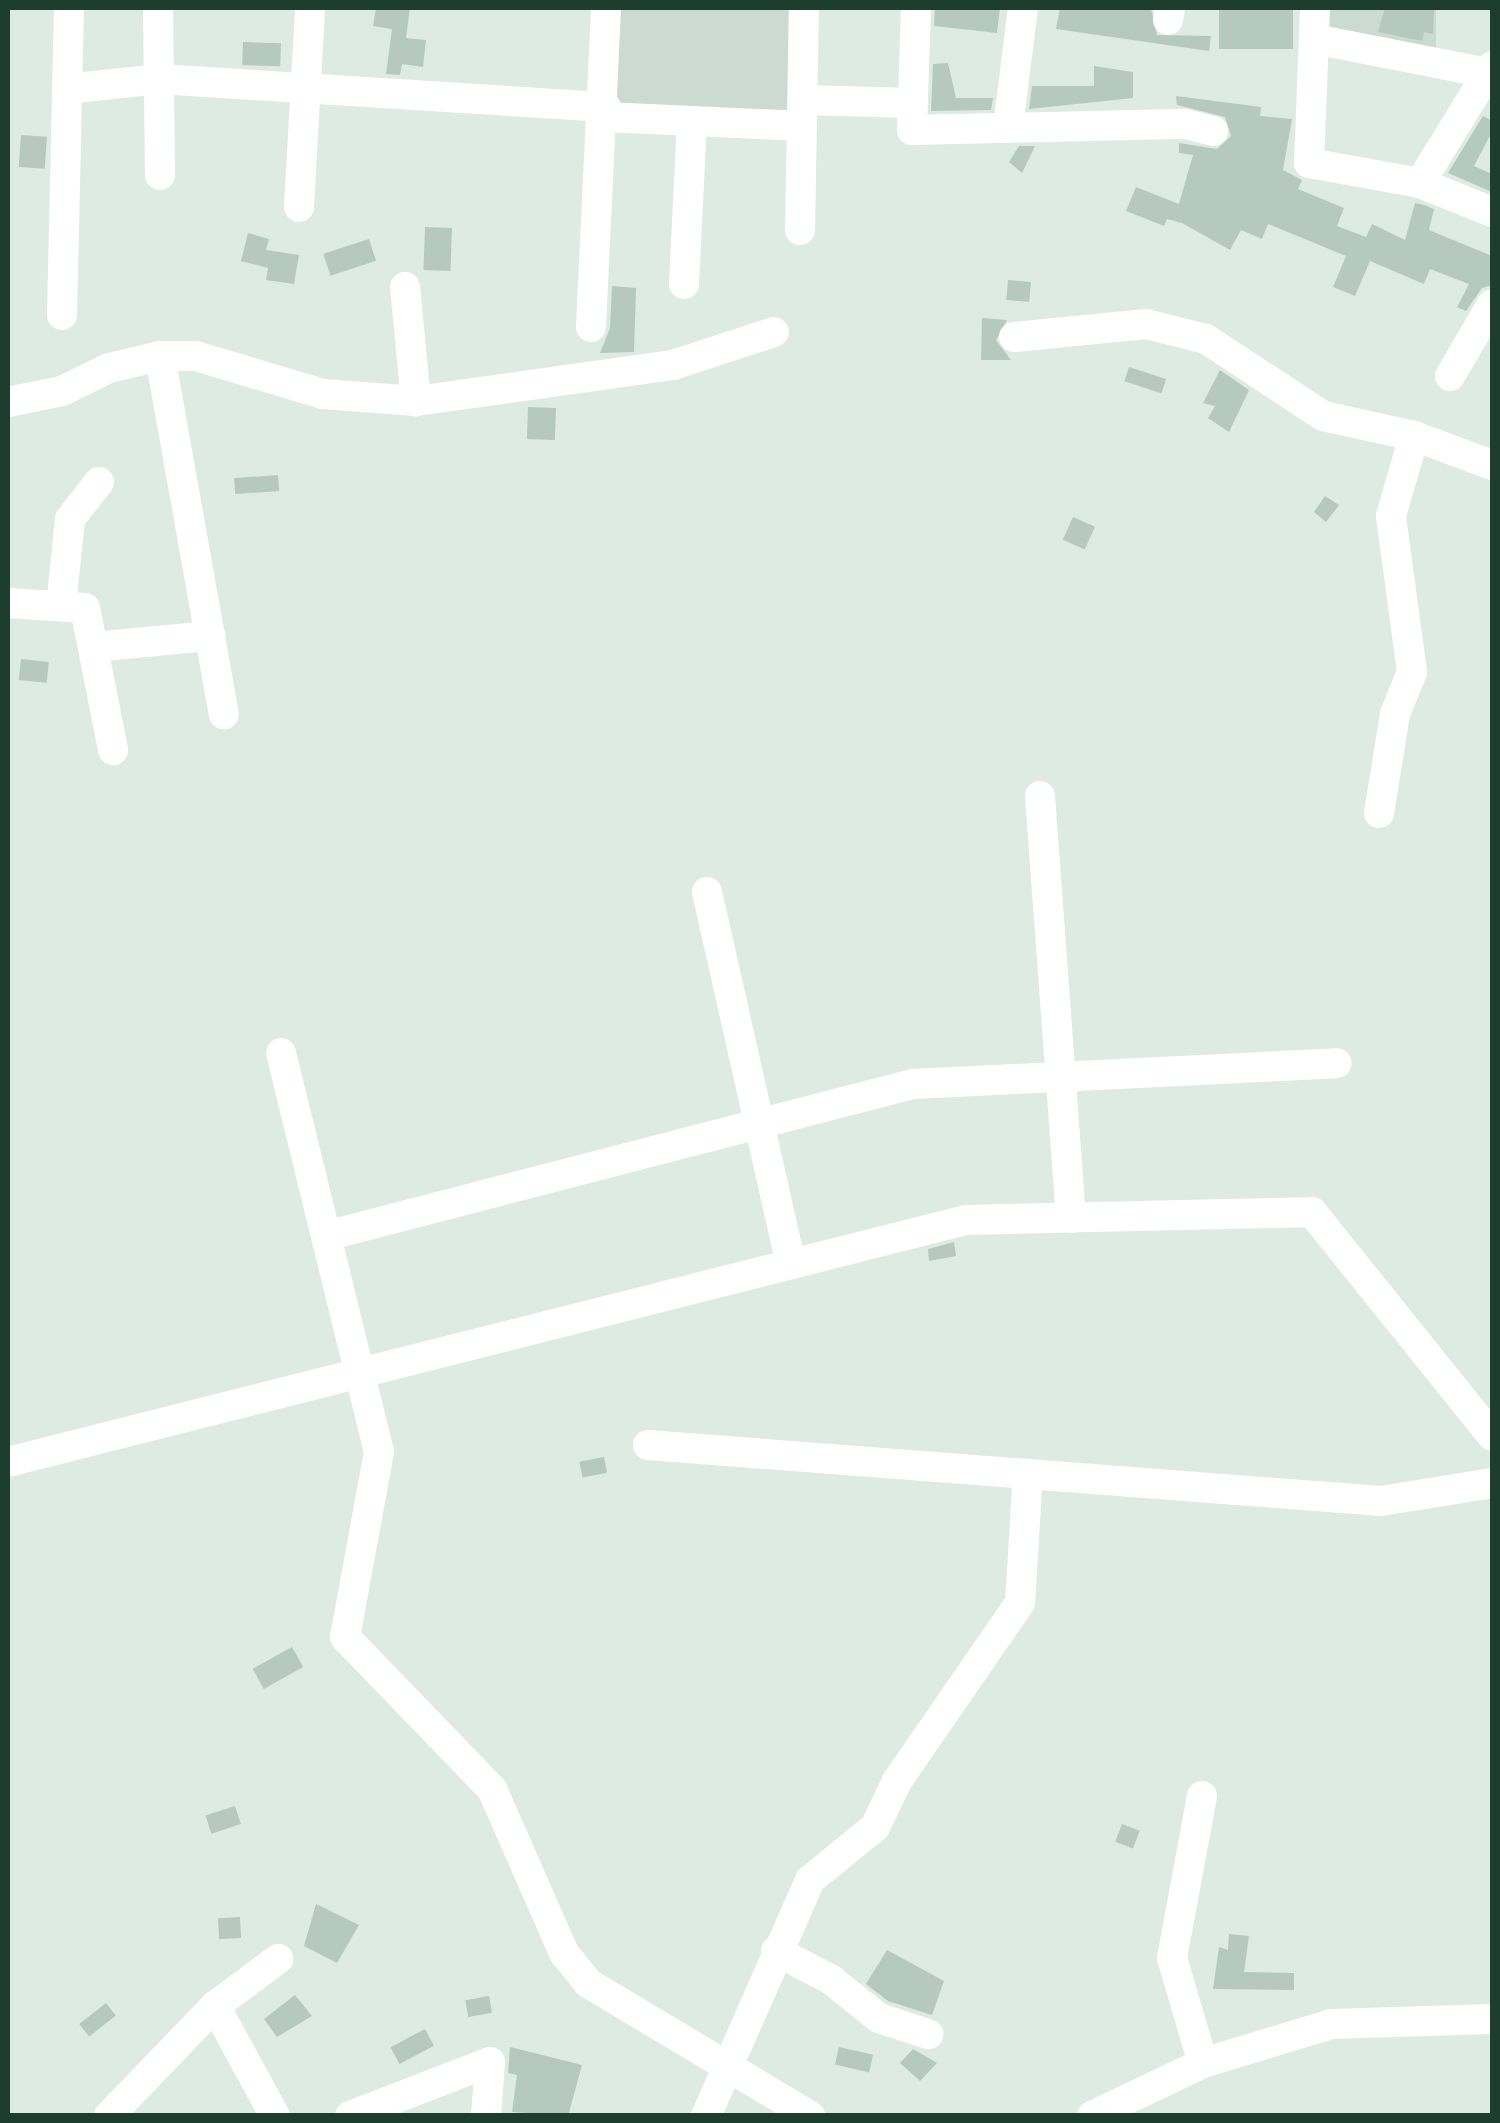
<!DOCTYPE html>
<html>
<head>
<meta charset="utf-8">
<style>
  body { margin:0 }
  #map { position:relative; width:1500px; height:2123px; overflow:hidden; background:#deebe3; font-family:Quicksand,sans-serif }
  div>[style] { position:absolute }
  .built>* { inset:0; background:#ccdbd2; transform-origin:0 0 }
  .building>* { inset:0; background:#b6c9be; transform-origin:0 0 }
  .minor>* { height:30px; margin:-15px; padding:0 15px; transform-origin:15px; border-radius:15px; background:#fff }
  span { translate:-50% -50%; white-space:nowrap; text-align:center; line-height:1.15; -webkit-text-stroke:9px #eef8f1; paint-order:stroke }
  .frame { position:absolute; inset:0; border:10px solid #1d3d2f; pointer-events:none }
</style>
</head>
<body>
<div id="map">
  <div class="built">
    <div style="left:615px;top:8px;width:180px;height:105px"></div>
    <div style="clip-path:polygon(1313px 8px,1436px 8px,1436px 62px,1311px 39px)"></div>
  </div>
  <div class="building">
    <div style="clip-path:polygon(376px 8px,410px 8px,406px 38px,426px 40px,423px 67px,402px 64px,400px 75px,386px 74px,392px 29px,373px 26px)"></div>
    <div style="clip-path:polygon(935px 8px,1000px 8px,997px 33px,934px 26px)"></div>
    <div style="clip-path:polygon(1060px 8px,1151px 8px,1157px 35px,1211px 36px,1209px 51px,1056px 29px)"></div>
    <div style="left:1219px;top:8px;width:74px;height:41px"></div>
    <div style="clip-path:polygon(1385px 8px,1434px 9px,1433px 34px,1424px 32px,1422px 41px,1378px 32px)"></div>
    <div style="left:243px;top:42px;width:38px;height:23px;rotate:2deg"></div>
    <div style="clip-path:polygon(948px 63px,956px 98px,993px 98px,991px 110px,931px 111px,933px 64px)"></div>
    <div style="clip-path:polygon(1094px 66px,1133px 72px,1133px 98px,1029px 109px,1032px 86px,1094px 86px)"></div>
    <div style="clip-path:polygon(1176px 96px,1261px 107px,1260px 116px,1292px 119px,1283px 170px,1302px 180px,1298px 189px,1344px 208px,1337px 226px,1366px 237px,1372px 224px,1405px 240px,1415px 203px,1424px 205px,1434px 209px,1429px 230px,1492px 256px,1492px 285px,1482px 288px,1466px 311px,1457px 307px,1469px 284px,1430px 269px,1424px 284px,1370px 261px,1355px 296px,1333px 287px,1346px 256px,1268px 224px,1262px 239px,1241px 230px,1230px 250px,1182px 223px,1167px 219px,1164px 226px,1126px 211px,1136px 187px,1179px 204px,1193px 155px,1179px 153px,1179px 143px,1217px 149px,1231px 136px,1225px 117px,1177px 105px)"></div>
    <div style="clip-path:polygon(1483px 116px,1492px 121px,1492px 132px,1474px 166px,1492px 174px,1492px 192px,1448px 173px)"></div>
    <div style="left:21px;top:135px;width:26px;height:32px;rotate:4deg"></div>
    <div style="clip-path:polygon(1019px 146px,1035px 146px,1022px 173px,1009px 162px)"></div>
    <div style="left:425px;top:227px;width:27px;height:43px;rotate:2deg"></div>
    <div style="clip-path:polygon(248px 233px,269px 239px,266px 250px,299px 255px,294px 284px,266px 280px,268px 268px,241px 261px)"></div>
    <div style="left:369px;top:239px;width:23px;height:48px;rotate:72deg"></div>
    <div style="left:1008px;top:280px;width:23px;height:20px;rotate:5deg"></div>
    <div style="clip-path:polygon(612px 286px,636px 288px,634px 352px,600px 353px,610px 328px)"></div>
    <div style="clip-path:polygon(982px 318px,1007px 320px,996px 340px,1011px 360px,981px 360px)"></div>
    <div style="left:1129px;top:367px;width:39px;height:15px;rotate:18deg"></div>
    <div style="clip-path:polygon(1220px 370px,1249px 390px,1229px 432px,1208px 418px,1215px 406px,1203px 403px)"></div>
    <div style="left:528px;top:407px;width:28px;height:32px;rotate:2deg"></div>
    <div style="left:278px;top:475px;width:16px;height:44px;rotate:86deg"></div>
    <div style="clip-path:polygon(1325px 496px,1339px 505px,1326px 522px,1314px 512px)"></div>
    <div style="left:1073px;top:517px;width:24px;height:25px;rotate:24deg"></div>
    <div style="left:21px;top:659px;width:28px;height:21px;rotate:6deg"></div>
    <div style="clip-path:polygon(954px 1242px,956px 1256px,929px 1261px,928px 1249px)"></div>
    <div style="left:604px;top:1457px;width:16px;height:25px;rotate:79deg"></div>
    <div style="left:292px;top:1647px;width:23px;height:45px;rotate:61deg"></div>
    <div style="left:235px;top:1806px;width:19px;height:31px;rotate:72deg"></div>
    <div style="left:1122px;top:1824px;width:19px;height:19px;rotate:21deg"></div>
    <div style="clip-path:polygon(316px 1904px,359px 1925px,337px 1963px,304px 1946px)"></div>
    <div style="left:240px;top:1917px;width:21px;height:22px;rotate:87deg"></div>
    <div style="clip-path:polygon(1229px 1934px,1249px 1936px,1244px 1972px,1294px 1973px,1294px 1990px,1213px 1989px,1219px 1947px,1228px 1950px)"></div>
    <div style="clip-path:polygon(887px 1950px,944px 1981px,932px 2015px,888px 2001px,866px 1984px)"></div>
    <div style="clip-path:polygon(295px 1995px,312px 2016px,277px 2037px,264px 2019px)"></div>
    <div style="left:489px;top:1996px;width:17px;height:24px;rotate:80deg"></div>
    <div style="left:106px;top:2003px;width:16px;height:34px;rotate:52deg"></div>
    <div style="left:425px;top:2029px;width:19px;height:39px;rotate:62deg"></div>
    <div style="clip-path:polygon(510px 2047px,582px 2065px,568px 2116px,512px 2112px,517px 2075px,508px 2073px)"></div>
    <div style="left:839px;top:2047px;width:35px;height:18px;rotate:13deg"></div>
    <div style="clip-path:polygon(913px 2049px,937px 2063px,920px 2081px,900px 2063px)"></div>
  </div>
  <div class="minor">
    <div style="left:158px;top:8px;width:167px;rotate:89.3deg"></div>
    <div style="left:916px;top:8px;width:122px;rotate:91.9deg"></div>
    <div style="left:912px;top:130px;width:273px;rotate:-1.3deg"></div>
    <div style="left:1185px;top:124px;width:29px;rotate:14deg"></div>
    <div style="left:1315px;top:8px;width:155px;rotate:92.2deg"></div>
    <div style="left:1309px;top:163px;width:113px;rotate:10.2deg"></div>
    <div style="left:1420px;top:183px;width:78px;rotate:21.9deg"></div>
    <div style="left:1168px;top:20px;width:12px;rotate:-81deg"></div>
    <div style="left:1314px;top:39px;width:177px;rotate:11.1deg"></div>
    <div style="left:67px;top:89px;width:93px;rotate:-6.2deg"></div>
    <div style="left:159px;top:79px;width:448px;rotate:3.6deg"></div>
    <div style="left:803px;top:100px;width:109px;rotate:1.6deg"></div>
    <div style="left:605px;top:117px;width:197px;rotate:2.6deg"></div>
    <div style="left:1008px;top:128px;width:121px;rotate:-82.9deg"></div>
    <div style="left:1420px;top:183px;width:137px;rotate:-58.4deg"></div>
    <div style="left:299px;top:207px;width:199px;rotate:-86.8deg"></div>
    <div style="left:800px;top:230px;width:222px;rotate:-89deg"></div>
    <div style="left:684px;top:284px;width:163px;rotate:-87.2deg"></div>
    <div style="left:405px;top:287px;width:115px;rotate:84.5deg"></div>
    <div style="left:62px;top:315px;width:307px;rotate:-88.7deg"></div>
    <div style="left:591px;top:327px;width:319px;rotate:-87.3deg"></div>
    <div style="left:1014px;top:337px;width:133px;rotate:-5.6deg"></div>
    <div style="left:1146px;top:324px;width:62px;rotate:14deg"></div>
    <div style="left:1206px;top:339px;width:140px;rotate:33.3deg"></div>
    <div style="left:1323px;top:416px;width:93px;rotate:12.4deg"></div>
    <div style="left:1414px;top:436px;width:83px;rotate:20.4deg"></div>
    <div style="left:160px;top:356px;width:364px;rotate:79.9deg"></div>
    <div style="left:1450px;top:376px;width:83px;rotate:-59.7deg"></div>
    <div style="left:8px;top:402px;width:55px;rotate:-11.5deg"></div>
    <div style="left:62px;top:391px;width:52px;rotate:-26.1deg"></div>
    <div style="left:109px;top:368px;width:52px;rotate:-13.2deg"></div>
    <div style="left:160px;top:356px;width:36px"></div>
    <div style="left:196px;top:356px;width:133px;rotate:16.7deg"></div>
    <div style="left:323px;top:394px;width:93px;rotate:4.3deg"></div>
    <div style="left:416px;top:401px;width:260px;rotate:-8deg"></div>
    <div style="left:673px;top:365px;width:106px;rotate:-18.1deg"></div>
    <div style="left:8px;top:603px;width:77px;rotate:3.7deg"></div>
    <div style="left:85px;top:608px;width:145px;rotate:78.8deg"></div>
    <div style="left:61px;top:606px;width:87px;rotate:-84.1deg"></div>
    <div style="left:70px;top:519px;width:47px;rotate:-51.9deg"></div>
    <div style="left:93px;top:647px;width:118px;rotate:-5.4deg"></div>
    <div style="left:1040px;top:796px;width:423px;rotate:85.8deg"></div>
    <div style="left:1379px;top:813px;width:100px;rotate:-80.8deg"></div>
    <div style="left:1395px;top:714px;width:45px;rotate:-68deg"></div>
    <div style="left:1412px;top:672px;width:157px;rotate:-97.7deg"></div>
    <div style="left:1391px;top:516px;width:83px;rotate:-74deg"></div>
    <div style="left:707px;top:892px;width:381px;rotate:77.3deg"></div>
    <div style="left:281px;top:1053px;width:411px;rotate:76.2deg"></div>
    <div style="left:379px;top:1452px;width:188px;rotate:100.4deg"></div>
    <div style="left:345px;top:1637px;width:211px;rotate:46deg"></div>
    <div style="left:492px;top:1789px;width:179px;rotate:66.3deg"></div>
    <div style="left:564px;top:1953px;width:38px;rotate:51deg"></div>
    <div style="left:588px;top:1983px;width:259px;rotate:30.9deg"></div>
    <div style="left:326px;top:1236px;width:606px;rotate:-14.52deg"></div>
    <div style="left:913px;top:1084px;width:424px;rotate:-2.8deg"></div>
    <div style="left:648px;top:1445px;width:735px;rotate:4.37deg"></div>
    <div style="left:1381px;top:1501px;width:112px;rotate:-9.2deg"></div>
    <div style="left:8px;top:1462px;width:988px;rotate:-14.18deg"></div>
    <div style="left:966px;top:1220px;width:346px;rotate:-1.3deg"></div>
    <div style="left:1312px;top:1212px;width:287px;rotate:51.2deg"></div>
    <div style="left:1202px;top:1796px;width:165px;rotate:100.5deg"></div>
    <div style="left:1172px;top:1958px;width:109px;rotate:73.6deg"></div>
    <div style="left:776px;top:1951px;width:61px;rotate:27.4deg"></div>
    <div style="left:830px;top:1979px;width:63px;rotate:38.5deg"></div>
    <div style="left:879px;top:2018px;width:52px;rotate:18.1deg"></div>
    <div style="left:215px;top:2006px;width:125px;rotate:61.4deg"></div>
    <div style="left:109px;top:2116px;width:153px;rotate:-46.1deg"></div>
    <div style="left:215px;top:2006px;width:79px;rotate:-36.7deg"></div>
    <div style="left:350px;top:2116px;width:150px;rotate:-21.1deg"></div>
    <div style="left:490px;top:2062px;width:54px;rotate:94.2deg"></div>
    <div style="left:706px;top:2116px;width:258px;rotate:-66.2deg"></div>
    <div style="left:810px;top:1880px;width:84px;rotate:-39.2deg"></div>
    <div style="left:875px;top:1827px;width:51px;rotate:-64.4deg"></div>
    <div style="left:897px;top:1781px;width:216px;rotate:-55.4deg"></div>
    <div style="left:1020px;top:1603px;width:129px;rotate:-86.5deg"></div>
    <div style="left:1092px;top:2116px;width:123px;rotate:-25.5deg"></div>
    <div style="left:1203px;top:2063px;width:134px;rotate:-16.9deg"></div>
    <div style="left:1331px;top:2024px;width:161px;rotate:-1.8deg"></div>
  </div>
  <div class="frame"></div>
</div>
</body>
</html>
